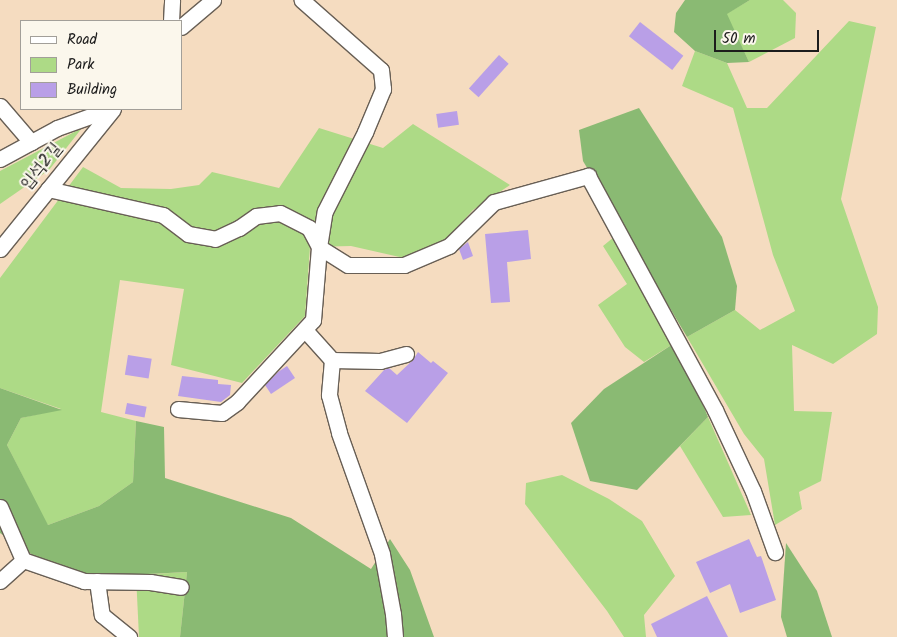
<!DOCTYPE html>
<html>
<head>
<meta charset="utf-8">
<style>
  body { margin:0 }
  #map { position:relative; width:897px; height:637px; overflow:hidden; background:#f5dcc0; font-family:Kalam,"Poor Story",sans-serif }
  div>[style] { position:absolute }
  .green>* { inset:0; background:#adda86 }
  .forest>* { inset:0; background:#8aba73 }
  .building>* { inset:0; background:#b99fe7; transform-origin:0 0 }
  .roads { filter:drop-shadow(1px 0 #685f55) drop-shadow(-1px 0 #685f55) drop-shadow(0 1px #685f55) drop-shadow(0 -1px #685f55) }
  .minor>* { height:15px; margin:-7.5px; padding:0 7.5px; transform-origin:7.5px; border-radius:7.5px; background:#fff }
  span { translate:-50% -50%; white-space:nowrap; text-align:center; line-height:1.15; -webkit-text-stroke:4px #fbf7ec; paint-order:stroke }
  .street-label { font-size:18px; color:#1c1c1c }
  .legend { position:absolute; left:20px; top:20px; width:162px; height:90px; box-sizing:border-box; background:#fbf7ec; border:1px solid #a29f99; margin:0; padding:6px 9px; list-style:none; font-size:15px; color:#1c1c1c }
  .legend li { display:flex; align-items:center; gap:10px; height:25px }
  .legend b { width:25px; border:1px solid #a29f99 }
  .scale { position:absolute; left:714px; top:30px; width:105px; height:22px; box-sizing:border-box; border:2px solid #1c1c1c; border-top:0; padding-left:6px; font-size:15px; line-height:18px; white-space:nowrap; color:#1c1c1c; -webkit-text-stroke:4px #fbf7ec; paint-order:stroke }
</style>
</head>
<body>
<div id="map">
  <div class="green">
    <div style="clip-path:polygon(750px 0,783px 0,796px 13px,795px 38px,749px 62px,726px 14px)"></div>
    <div style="clip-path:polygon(849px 21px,876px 27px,841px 199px,878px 307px,877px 334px,833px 364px,792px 345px,794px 411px,832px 412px,821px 481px,799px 492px,802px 509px,775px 525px,764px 459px,744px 434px,687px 337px,735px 310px,760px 330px,795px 311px,773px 255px,733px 108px,682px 86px,695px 51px,727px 63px,747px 108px,767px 108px)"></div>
    <div style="clip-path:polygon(413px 124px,510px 185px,473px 210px,442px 244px,404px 258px,351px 246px,310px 247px,305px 316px,242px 383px,171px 365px,184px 289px,120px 280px,101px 412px,136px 421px,133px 482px,99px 506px,48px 525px,40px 518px,29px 489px,7px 445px,21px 418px,61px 409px,0 388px,0 278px,83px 167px,121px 188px,171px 189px,199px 185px,212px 172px,279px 188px,319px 128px,383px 148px)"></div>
    <div style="clip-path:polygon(82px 128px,49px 170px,0 204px,0 171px)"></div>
    <div style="clip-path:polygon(614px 237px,673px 344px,644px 362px,625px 347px,598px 305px,627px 284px,603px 246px)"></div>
    <div style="clip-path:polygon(708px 417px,751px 515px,723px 517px,680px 446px)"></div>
    <div style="clip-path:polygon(562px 475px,609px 499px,642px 521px,675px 576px,644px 615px,646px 637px,624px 637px,607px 611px,525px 504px,526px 483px)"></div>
    <div style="clip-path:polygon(187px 572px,180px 637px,139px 637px,136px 575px)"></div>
  </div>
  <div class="forest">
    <div style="clip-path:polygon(685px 0,750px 0,727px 14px,749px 62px,727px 63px,695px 51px,674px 32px,676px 13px)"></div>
    <div style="clip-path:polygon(639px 108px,722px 237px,737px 286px,735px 310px,687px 337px,583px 161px,579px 130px)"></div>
    <div style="clip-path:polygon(673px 344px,693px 381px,708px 417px,637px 490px,590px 481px,571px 423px,604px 389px)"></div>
    <div style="clip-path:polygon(0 388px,62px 410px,21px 418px,7px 445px,48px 525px,99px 506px,133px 482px,136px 421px,164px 427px,165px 478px,291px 518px,371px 569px,390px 539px,410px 570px,434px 637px,180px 637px,187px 572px,91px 577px,40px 560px,0 533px)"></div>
    <div style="clip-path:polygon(786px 543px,817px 591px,832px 637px,787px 637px,781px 617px)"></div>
  </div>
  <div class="building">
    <div style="left:640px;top:22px;width:55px;height:18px;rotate:38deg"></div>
    <div style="left:499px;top:55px;width:13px;height:45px;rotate:42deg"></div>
    <div style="left:457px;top:111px;width:14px;height:21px;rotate:82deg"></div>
    <div style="clip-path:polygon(528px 230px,531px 259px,507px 262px,510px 302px,491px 303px,485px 234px)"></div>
    <div style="clip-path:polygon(468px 242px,473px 256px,463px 260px,459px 249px)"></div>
    <div style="clip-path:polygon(418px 352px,431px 363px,433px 361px,448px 373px,407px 423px,365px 391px,384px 370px,389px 368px,397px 375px,413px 360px)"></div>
    <div style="left:128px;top:355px;width:24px;height:20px;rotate:9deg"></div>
    <div style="clip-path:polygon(287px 366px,295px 378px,271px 394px,265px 385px,278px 372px)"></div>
    <div style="clip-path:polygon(182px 376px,218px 380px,218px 384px,231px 385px,230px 395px,221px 402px,178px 396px)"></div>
    <div style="left:127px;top:403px;width:20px;height:11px;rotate:11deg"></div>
    <div style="clip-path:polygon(749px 539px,757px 557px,761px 556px,776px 600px,740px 613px,730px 584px,710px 593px,696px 562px)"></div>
    <div style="clip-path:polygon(707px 596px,728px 637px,657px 637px,651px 624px)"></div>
  </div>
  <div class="roads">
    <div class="minor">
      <div style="left:171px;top:21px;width:21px;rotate:-87deg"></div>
      <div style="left:181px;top:27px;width:42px;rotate:-40.2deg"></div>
      <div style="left:0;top:106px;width:48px;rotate:49.3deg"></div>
      <div style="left:0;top:159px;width:65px;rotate:-28.5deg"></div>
      <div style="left:57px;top:128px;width:56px;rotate:-19.7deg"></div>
      <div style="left:48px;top:189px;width:118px;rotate:12.7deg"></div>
      <div style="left:163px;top:215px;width:31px;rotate:37deg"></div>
      <div style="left:188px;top:234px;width:27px;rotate:10deg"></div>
      <div style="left:215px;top:239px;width:26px;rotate:-25deg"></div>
      <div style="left:239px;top:228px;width:21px;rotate:-35deg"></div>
      <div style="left:256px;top:216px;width:24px;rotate:-7deg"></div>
      <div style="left:280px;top:213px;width:33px;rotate:27deg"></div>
      <div style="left:309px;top:228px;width:21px;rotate:62deg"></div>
      <div style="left:319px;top:247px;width:34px;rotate:32deg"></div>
      <div style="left:348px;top:265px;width:56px"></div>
      <div style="left:404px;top:265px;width:49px;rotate:-22.9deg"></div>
      <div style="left:449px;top:246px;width:63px;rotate:-44.4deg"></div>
      <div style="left:494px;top:202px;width:98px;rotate:-15.5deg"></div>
      <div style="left:588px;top:176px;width:266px;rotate:61.5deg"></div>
      <div style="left:715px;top:410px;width:89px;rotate:64.9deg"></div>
      <div style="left:753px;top:491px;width:65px;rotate:70.2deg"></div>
      <div style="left:0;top:249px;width:180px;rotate:-51.1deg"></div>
      <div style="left:305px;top:330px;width:40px;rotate:48deg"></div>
      <div style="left:332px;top:360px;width:48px;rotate:1.2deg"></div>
      <div style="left:380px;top:361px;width:27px;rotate:-15deg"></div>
      <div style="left:332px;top:360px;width:35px;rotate:95deg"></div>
      <div style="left:329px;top:395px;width:39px;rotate:75deg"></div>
      <div style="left:339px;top:433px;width:128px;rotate:70.4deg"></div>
      <div style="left:382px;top:554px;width:61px;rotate:79.6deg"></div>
      <div style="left:393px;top:614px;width:23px;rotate:85deg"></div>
      <div style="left:178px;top:409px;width:44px;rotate:5.2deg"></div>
      <div style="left:222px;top:413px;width:19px;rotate:-36deg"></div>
      <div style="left:237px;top:402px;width:112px;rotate:-47.2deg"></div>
      <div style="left:313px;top:320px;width:73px;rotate:-85.3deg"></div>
      <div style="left:319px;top:247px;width:36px;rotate:-81deg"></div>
      <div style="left:325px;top:211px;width:89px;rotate:-63.1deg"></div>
      <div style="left:365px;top:132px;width:47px;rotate:-67.3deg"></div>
      <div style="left:383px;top:89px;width:19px;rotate:-96deg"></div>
      <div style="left:381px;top:70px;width:106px;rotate:-138.5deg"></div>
      <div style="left:0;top:507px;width:58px;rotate:66.5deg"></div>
      <div style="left:23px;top:560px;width:65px;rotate:19deg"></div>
      <div style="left:84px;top:581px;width:66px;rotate:0.9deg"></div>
      <div style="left:150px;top:582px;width:31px;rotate:9deg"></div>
      <div style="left:0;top:581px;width:31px;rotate:-42deg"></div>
      <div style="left:97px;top:581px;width:34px;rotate:82deg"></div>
      <div style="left:102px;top:615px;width:35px;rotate:39deg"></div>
    </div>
  </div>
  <div class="street-label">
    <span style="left:42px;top:167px;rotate:-51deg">입석2길</span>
  </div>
  <ul class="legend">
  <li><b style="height:6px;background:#fff"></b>Road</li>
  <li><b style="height:14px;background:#adda86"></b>Park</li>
  <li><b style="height:14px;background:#b99fe7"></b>Building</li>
  </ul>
  <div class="scale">50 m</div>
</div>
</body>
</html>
